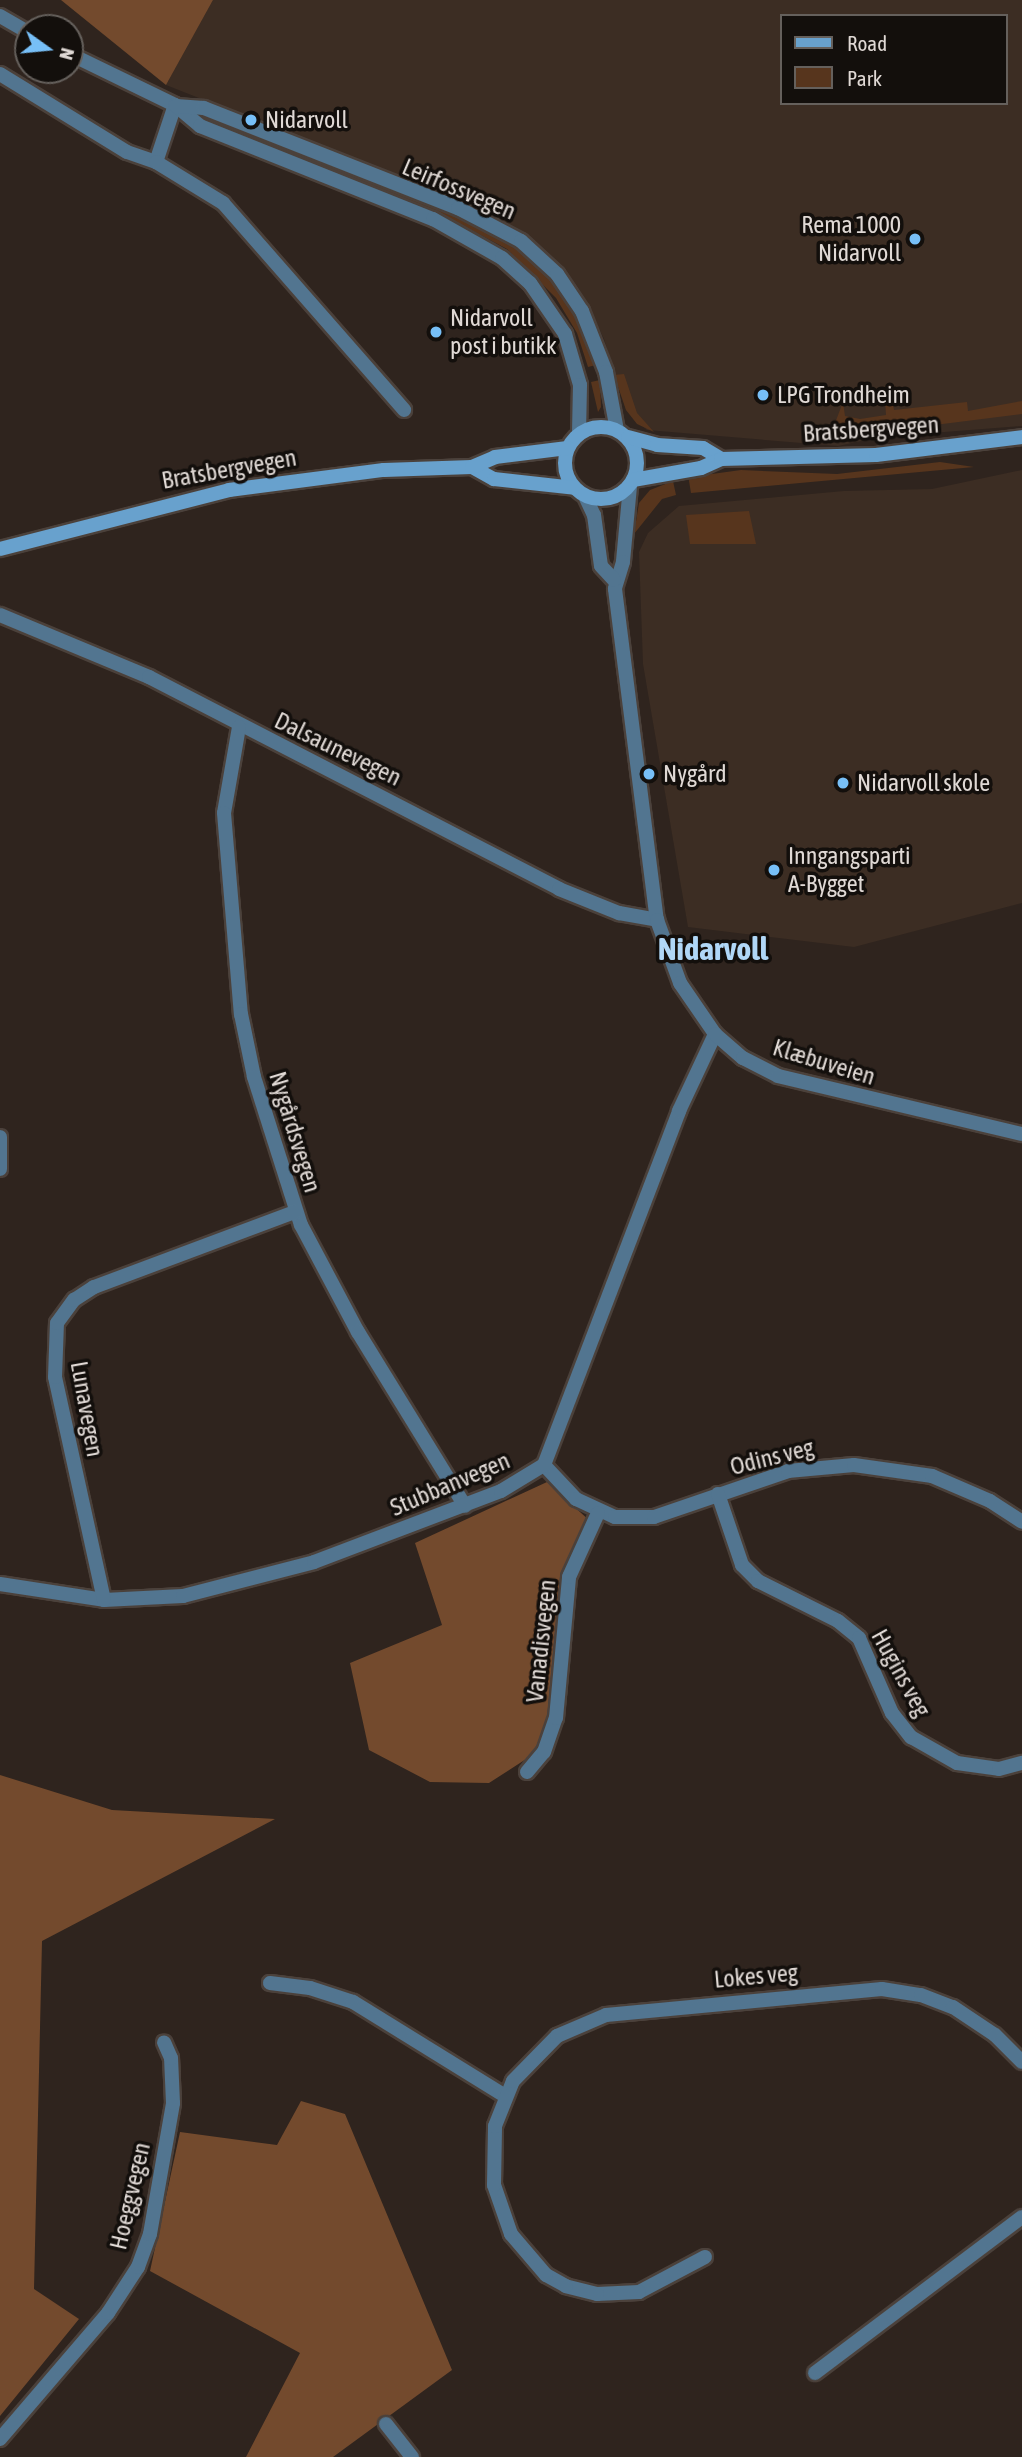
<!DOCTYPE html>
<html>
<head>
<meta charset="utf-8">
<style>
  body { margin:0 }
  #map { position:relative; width:1022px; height:2457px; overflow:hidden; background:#2f241e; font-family:"Asap Condensed",sans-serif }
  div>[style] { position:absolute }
  .built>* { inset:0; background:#3c2d23 }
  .green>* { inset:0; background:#57351d }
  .forest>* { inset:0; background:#734a2d }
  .roads { filter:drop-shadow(2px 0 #4b413b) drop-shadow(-2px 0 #4b413b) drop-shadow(0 2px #4b413b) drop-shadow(0 -2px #4b413b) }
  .minor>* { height:14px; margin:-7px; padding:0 7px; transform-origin:7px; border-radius:7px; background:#527590 }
  .tertiary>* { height:14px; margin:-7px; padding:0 7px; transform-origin:7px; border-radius:7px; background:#527590 }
  .secondary>* { height:14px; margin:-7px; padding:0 7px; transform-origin:7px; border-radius:7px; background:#68a1cd }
  .secondary>.ring { margin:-7px; padding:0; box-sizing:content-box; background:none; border:14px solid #68a1cd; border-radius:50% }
  .dots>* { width:19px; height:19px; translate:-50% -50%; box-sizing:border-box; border:4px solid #130f0c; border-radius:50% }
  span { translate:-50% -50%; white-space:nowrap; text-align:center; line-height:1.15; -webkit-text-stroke:7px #130f0c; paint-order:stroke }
  .poi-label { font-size:24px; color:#e0d9d5 }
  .left { translate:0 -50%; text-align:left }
  .right { translate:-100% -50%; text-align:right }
  .street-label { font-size:24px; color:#e0d9d5 }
  .district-label { font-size:32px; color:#b0d7f7; font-weight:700 }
  .legend { position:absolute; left:780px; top:14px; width:228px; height:91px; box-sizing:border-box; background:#130f0c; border:2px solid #65605c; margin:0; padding:9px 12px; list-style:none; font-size:21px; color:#e0d9d5 }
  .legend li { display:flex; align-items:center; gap:14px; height:35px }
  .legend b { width:35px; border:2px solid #65605c }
  .north { position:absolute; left:14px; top:14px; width:70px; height:70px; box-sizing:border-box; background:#130f0c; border:2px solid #65605c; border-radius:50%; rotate:105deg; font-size:19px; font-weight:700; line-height:28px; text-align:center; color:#e0d9d5 }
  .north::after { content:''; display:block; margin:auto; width:24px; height:32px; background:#77bff7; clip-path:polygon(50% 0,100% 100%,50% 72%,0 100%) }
</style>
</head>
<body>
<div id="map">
  <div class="built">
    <div style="clip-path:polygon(evenodd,213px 0,1022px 0,1022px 426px,880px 437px,838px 446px,647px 430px,626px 410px,604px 339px,585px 299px,542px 249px,515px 228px,483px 210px,166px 85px,213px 0,782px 16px,1006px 16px,1006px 103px,782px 103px,782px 16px)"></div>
    <div style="clip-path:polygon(1022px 470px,1022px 903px,854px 947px,688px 927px,643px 664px,639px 552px,648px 533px,679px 506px,844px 491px,932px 489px)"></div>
  </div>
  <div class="green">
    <div style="clip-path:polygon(235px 126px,472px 219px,513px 243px,545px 271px,575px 310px,596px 365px,588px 367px,577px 333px,556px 298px,507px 249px,456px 222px,233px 131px)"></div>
    <div style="clip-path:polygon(624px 374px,637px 413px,654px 432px,637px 424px,626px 410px,614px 375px)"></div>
    <div style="clip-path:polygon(600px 380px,601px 407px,598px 412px,591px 382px)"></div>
    <div style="clip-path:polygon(892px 399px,894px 410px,967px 402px,968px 411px,1022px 401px,1022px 414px,847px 436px,835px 436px,832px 431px,843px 402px,845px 416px,860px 419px,886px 415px,885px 400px)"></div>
    <div style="clip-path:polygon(940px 462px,974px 467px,691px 493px,689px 481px,690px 477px,741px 470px,837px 474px)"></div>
    <div style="clip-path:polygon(673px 481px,676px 495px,662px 499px,634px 534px,639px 503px,650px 490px)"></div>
    <div style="clip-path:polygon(749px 511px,756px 544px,690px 544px,686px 515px)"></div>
  </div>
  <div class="forest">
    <div style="clip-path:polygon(61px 0,213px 0,166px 85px)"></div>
    <div style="clip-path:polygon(547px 1482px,591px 1522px,565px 1582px,555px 1707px,537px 1752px,489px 1783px,430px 1782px,369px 1750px,350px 1663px,442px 1625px,415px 1543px)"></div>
    <div style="clip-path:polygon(0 1775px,112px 1810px,275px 1819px,42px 1941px,34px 2289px,79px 2319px,0 2416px)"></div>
    <div style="clip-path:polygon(301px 2101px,345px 2114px,452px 2370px,333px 2457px,246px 2457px,300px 2353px,150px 2271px,180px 2132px,277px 2145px)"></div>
  </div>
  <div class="roads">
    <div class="minor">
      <div style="left:0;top:74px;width:149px;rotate:31.6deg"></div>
      <div style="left:127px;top:152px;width:31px;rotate:19deg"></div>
      <div style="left:156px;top:162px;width:60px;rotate:-71.6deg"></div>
      <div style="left:156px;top:162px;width:79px;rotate:31.5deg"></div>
      <div style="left:223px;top:203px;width:275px;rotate:48.8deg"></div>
      <div style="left:0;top:615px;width:161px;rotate:22.6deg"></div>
      <div style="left:149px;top:677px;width:462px;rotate:27.3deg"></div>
      <div style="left:559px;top:889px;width:65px;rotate:21.8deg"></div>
      <div style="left:619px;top:913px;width:39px;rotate:10deg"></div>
      <div style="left:239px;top:727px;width:87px;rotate:99.9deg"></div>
      <div style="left:224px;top:813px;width:202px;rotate:85.2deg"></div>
      <div style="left:241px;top:1014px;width:64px;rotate:78.3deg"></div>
      <div style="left:254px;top:1077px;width:155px;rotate:72.4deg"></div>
      <div style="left:301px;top:1225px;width:121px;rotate:62deg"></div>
      <div style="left:358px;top:1332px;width:204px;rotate:58.4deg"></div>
      <div style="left:0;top:1137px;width:32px;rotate:90deg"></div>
      <div style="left:544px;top:1465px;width:47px;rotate:46.7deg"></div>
      <div style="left:576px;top:1499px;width:43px;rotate:24.8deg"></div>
      <div style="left:615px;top:1517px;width:39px"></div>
      <div style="left:654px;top:1517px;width:142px;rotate:-18.9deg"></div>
      <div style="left:788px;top:1471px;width:66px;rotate:-5.2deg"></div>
      <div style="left:854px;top:1465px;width:79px;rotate:8deg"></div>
      <div style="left:932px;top:1476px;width:63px;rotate:23.3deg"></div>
      <div style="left:990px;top:1501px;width:38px;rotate:33deg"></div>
      <div style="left:718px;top:1494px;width:75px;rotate:71.3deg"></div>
      <div style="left:742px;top:1565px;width:23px;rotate:45deg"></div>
      <div style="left:758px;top:1581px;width:89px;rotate:26.6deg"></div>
      <div style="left:838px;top:1621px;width:27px;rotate:39deg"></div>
      <div style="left:859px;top:1638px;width:82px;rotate:66.3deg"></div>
      <div style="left:892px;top:1713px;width:31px;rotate:52deg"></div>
      <div style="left:911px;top:1737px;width:53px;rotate:29.5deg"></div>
      <div style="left:957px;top:1763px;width:42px;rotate:8.1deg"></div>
      <div style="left:999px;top:1769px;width:24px;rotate:-15deg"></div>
      <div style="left:0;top:1584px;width:105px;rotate:8.7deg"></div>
      <div style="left:104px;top:1600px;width:79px;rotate:-2.9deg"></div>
      <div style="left:183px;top:1596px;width:135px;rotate:-14.5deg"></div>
      <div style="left:314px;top:1562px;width:200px;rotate:-20.8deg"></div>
      <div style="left:501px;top:1491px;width:50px;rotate:-31.2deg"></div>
      <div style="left:544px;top:1465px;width:379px;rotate:-69.1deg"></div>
      <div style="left:679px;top:1111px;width:85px;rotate:-64.9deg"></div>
      <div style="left:104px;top:1600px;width:228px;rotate:-102.4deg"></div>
      <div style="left:55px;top:1377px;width:54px;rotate:-87.9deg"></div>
      <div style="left:57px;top:1323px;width:29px;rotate:-54deg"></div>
      <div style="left:74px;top:1300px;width:24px;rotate:-33deg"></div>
      <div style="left:94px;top:1287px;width:215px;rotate:-20.5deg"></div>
      <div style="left:527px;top:1772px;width:26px;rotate:-50deg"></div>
      <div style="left:544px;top:1752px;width:36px;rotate:-71deg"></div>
      <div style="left:556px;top:1718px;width:142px;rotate:-84.7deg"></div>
      <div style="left:569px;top:1577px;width:70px;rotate:-65.6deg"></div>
      <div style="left:270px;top:1983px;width:40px;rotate:7.1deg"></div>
      <div style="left:310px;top:1988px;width:45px;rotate:18deg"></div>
      <div style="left:353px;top:2002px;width:179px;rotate:31.7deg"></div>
      <div style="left:705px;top:2257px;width:75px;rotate:152.1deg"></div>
      <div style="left:639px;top:2292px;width:42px;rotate:177.3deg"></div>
      <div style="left:597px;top:2294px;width:32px;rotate:-166deg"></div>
      <div style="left:566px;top:2286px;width:23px;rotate:-151deg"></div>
      <div style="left:546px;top:2275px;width:54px;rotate:-130.5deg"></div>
      <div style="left:511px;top:2234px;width:52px;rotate:-109.1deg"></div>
      <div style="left:494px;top:2185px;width:59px;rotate:-89deg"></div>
      <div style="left:495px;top:2126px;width:48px;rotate:-68.2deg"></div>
      <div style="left:513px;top:2081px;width:63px;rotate:-45.6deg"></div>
      <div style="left:557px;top:2036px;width:53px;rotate:-23.2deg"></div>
      <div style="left:606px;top:2015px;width:277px;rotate:-5.4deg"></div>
      <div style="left:882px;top:1989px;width:39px;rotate:9deg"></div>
      <div style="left:921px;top:1995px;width:34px;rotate:21deg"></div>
      <div style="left:953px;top:2007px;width:50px;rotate:33.7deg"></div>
      <div style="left:995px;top:2035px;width:38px;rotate:45deg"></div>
      <div style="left:815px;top:2373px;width:259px;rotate:-37deg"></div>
      <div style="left:386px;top:2424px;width:42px;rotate:51.8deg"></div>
      <div style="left:0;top:2439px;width:166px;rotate:-49.4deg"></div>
      <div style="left:108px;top:2313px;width:55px;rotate:-56.9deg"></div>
      <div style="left:138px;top:2267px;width:35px;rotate:-70deg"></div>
      <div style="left:150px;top:2234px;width:133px;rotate:-80deg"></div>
      <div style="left:173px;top:2103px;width:45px;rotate:-92.5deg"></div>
      <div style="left:171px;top:2058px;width:17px;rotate:-114deg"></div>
    </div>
    <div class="tertiary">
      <div style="left:0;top:16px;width:32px;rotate:30deg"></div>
      <div style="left:70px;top:54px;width:117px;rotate:25.9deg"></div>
      <div style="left:175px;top:105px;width:33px;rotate:40deg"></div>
      <div style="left:200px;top:126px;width:251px;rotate:21.8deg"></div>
      <div style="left:433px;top:219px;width:79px;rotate:29.5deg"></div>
      <div style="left:502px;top:258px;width:38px;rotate:42deg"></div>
      <div style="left:530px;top:283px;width:62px;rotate:55.5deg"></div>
      <div style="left:565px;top:334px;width:53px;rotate:73.6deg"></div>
      <div style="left:580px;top:385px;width:49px;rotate:91.2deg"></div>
      <div style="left:176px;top:106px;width:28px;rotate:4deg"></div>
      <div style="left:204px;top:108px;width:273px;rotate:21.5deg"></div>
      <div style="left:458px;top:208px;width:71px;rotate:27.6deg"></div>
      <div style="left:521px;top:241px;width:49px;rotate:42.5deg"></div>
      <div style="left:557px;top:274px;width:45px;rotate:56deg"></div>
      <div style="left:582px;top:311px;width:66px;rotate:68.5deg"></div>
      <div style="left:606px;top:372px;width:59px;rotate:79.3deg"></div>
      <div style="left:630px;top:486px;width:76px;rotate:95.3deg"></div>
      <div style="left:623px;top:562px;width:28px;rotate:107deg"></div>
      <div style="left:615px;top:589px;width:334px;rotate:82.8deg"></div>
      <div style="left:657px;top:920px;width:67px;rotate:69.9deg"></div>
      <div style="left:680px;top:983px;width:62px;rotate:55.5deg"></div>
      <div style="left:715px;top:1034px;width:37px;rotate:41deg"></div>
      <div style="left:743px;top:1058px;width:39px;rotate:27deg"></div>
      <div style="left:778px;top:1076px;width:251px;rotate:13.4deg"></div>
      <div style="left:585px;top:496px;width:21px;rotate:65deg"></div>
      <div style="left:594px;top:515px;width:51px;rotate:82.2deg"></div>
      <div style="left:601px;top:566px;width:19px;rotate:47deg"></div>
    </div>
    <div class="secondary">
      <div class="ring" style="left:565px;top:427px;width:58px;height:58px"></div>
      <div style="left:628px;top:437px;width:30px;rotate:15deg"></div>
      <div style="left:657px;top:445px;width:46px;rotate:3.7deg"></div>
      <div style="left:703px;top:448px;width:21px;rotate:31deg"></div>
      <div style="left:472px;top:467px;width:25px;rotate:29deg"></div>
      <div style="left:494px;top:479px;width:81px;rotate:6.3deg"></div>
      <div style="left:633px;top:480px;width:69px;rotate:-10deg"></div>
      <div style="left:701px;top:468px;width:22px;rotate:-24deg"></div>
      <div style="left:721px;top:459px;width:155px;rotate:-1.5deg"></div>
      <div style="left:876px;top:455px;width:147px;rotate:-7deg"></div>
      <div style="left:0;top:549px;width:236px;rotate:-14.4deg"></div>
      <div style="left:229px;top:490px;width:156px;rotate:-7.4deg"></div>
      <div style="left:384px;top:470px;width:88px;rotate:-2deg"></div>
      <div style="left:472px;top:467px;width:25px;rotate:-23deg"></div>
      <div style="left:495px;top:457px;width:73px;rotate:-7.1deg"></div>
    </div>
  </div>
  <div class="dots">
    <div style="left:251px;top:120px;background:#77bff7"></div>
    <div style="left:915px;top:239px;background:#77bff7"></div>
    <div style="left:436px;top:332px;background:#77bff7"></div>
    <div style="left:763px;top:395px;background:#77bff7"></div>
    <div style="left:649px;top:774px;background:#77bff7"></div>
    <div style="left:843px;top:783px;background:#77bff7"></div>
    <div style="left:774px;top:870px;background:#77bff7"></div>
  </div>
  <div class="poi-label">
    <span class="left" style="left:265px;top:120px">Nidarvoll</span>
    <span class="right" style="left:901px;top:239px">Rema 1000<br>Nidarvoll</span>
    <span class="left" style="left:450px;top:332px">Nidarvoll<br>post i butikk</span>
    <span class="left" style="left:777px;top:395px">LPG Trondheim</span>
    <span class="left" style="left:663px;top:774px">Nygård</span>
    <span class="left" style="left:857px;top:783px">Nidarvoll skole</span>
    <span class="left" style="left:788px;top:870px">Inngangsparti<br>A-Bygget</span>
  </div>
  <div class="street-label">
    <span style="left:459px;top:189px;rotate:23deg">Leirfossvegen</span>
    <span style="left:871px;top:429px;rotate:-4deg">Bratsbergvegen</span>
    <span style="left:229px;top:469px;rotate:-10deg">Bratsbergvegen</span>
    <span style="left:338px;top:749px;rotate:26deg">Dalsaunevegen</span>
    <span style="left:824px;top:1062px;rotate:17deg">Klæbuveien</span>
    <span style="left:295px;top:1132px;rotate:73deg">Nygårdsvegen</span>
    <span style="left:87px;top:1409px;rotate:80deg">Lunavegen</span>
    <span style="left:772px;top:1457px;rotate:-14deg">Odins veg</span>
    <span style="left:450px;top:1484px;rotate:-23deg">Stubbanvegen</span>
    <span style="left:541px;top:1641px;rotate:-84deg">Vanadisvegen</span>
    <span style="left:901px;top:1673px;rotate:61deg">Hugins veg</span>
    <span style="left:756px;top:1976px;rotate:-5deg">Lokes veg</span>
    <span style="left:130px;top:2196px;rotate:-77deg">Hoeggvegen</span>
  </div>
  <div class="district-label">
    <span style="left:713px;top:949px">Nidarvoll</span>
  </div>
  <ul class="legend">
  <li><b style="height:9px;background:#68a1cd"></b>Road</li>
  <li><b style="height:19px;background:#57351d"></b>Park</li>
  </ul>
  <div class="north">N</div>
</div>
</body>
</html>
